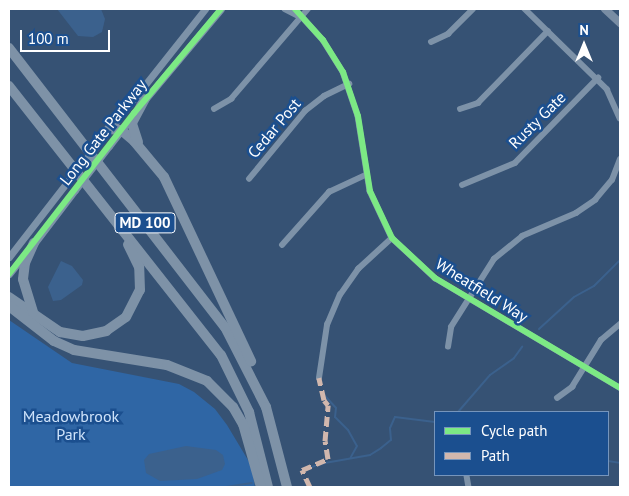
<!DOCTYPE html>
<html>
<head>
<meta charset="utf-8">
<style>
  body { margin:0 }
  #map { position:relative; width:629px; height:496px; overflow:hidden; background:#365274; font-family:"PT Sans",sans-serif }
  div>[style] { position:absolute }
  .green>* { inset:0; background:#2f66a5 }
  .water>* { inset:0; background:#3b618d }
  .stream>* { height:2px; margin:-1px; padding:0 1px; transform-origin:1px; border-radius:1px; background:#3b618d }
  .minor>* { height:5.5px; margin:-2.75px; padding:0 2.75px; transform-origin:2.75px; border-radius:2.75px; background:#7d92a8 }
  .tertiary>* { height:7px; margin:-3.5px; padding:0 3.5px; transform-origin:3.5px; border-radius:3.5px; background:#7d92a8 }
  .secondary>* { height:8px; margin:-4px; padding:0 4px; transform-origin:4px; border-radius:4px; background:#798da4 }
  .motorway>* { height:10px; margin:-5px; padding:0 5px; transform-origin:5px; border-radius:5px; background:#7e92a7 }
  .tertiary-bridge>* { height:7px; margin:-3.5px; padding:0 3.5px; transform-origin:3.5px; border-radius:3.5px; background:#7d92a8 }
  .quiet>* { height:5px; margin-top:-2.5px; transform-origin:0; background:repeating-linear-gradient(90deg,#d1b7ad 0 10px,transparent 0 15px) }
  .cycleway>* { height:6px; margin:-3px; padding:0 3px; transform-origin:3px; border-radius:3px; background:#7ce984 }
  span { translate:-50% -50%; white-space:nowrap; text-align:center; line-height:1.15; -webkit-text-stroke:5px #1b4f8f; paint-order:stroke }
  .shield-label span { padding:1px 4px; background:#1b4f8f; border:1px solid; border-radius:4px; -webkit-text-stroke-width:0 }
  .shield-label { font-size:15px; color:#fff; font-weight:700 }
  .street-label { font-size:16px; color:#fff }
  .park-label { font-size:16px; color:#cfe3fa }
  .frame { position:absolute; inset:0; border:10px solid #fff; pointer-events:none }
  .legend { position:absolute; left:434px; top:411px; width:175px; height:65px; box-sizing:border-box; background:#1b4f8f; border:1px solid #7695bc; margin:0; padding:6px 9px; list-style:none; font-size:15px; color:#fff }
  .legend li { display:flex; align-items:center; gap:10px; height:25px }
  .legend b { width:25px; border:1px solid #7695bc }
  .north { position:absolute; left:559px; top:20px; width:50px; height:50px; -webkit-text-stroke:4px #1b4f8f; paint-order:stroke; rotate:0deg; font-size:14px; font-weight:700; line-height:20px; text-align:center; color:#fff }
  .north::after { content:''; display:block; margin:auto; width:18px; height:22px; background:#fff; clip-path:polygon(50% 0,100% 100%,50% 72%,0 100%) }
  .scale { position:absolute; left:20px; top:30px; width:90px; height:22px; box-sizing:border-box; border:2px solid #fff; border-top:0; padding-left:6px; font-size:15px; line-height:18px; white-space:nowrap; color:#fff; -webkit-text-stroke:4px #1b4f8f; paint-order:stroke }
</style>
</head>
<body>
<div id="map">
  <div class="green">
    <div style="clip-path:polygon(9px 320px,72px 363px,179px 384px,194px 392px,215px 409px,227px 425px,251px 465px,255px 487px,9px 487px)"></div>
  </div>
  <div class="water">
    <div style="clip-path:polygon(57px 9px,101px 9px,105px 19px,102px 32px,93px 37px,78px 36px)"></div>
    <div style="clip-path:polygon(61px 261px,72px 266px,83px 280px,82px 285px,61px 300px,53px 301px,48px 287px)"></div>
    <div style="clip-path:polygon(186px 446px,216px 450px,223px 455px,225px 464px,222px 470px,197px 479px,160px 481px,146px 473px,144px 460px,149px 454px)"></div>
  </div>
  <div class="stream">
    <div style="left:539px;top:329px;width:47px;rotate:-42.4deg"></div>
    <div style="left:574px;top:297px;width:23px;rotate:-29deg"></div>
    <div style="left:594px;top:286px;width:37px;rotate:-45deg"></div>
    <div style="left:325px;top:396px;width:16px;rotate:47deg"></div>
    <div style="left:336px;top:408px;width:9px;rotate:96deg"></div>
    <div style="left:335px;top:417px;width:18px;rotate:45deg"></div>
    <div style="left:348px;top:430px;width:18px;rotate:61deg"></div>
    <div style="left:357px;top:446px;width:13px;rotate:119deg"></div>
    <div style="left:458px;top:412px;width:49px;rotate:-49.1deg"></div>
    <div style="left:490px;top:375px;width:29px;rotate:-35deg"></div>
    <div style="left:514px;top:358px;width:14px;rotate:-54deg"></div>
    <div style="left:608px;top:461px;width:12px;rotate:9deg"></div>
    <div style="left:301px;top:472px;width:20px;rotate:-24deg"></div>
    <div style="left:319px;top:464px;width:52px;rotate:-10deg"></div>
    <div style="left:370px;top:455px;width:13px;rotate:-32deg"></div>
    <div style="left:381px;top:448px;width:13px;rotate:-39deg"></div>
    <div style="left:391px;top:440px;width:12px;rotate:-95deg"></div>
    <div style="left:390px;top:428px;width:12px;rotate:-66deg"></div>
    <div style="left:395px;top:417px;width:40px;rotate:7.1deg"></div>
    <div style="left:226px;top:487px;width:26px;rotate:-9deg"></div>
  </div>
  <div class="minor">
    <div style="left:285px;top:9px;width:16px;rotate:27deg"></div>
    <div style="left:295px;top:9px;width:42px;rotate:47.9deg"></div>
    <div style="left:323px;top:40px;width:38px;rotate:58deg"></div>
    <div style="left:343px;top:72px;width:46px;rotate:71.2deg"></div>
    <div style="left:358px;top:116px;width:76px;rotate:80.9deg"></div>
    <div style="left:370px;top:191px;width:52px;rotate:64.9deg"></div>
    <div style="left:392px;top:238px;width:59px;rotate:42.9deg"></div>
    <div style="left:435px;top:278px;width:215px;rotate:30.7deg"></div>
    <div style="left:525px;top:9px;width:115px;rotate:44.3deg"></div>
    <div style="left:607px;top:89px;width:32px;rotate:66deg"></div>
    <div style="left:431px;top:42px;width:19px;rotate:-25deg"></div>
    <div style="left:448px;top:34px;width:35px;rotate:-45deg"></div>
    <div style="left:214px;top:109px;width:20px;rotate:-30deg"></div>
    <div style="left:231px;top:99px;width:118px;rotate:-49.5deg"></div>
    <div style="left:460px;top:109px;width:19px;rotate:-18deg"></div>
    <div style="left:478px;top:103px;width:100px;rotate:-45.8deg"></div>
    <div style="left:249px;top:179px;width:88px;rotate:-50.5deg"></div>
    <div style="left:305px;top:111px;width:24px;rotate:-38deg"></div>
    <div style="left:324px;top:96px;width:28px;rotate:-26deg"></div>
    <div style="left:462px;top:185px;width:57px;rotate:-22.5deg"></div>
    <div style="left:515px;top:163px;width:119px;rotate:-45.7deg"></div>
    <div style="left:282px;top:245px;width:71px;rotate:-48.4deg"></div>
    <div style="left:329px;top:192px;width:40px;rotate:-25deg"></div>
    <div style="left:448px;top:347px;width:20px;rotate:-81deg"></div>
    <div style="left:451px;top:327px;width:80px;rotate:-57.7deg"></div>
    <div style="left:494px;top:259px;width:36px;rotate:-39deg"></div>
    <div style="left:522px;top:236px;width:59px;rotate:-23.1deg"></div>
    <div style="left:576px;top:213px;width:23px;rotate:-34deg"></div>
    <div style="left:595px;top:200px;width:26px;rotate:-50deg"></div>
    <div style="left:612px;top:180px;width:22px;rotate:-69deg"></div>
    <div style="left:319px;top:378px;width:54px;rotate:-81.4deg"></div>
    <div style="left:327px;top:325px;width:33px;rotate:-67deg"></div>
    <div style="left:340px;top:295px;width:32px;rotate:-55deg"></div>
    <div style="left:358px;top:269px;width:46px;rotate:-42.4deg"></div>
    <div style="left:557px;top:398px;width:19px;rotate:-36deg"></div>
    <div style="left:572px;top:387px;width:55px;rotate:-58.3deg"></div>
    <div style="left:601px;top:340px;width:25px;rotate:-40deg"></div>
    <div style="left:467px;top:476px;width:11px;rotate:80deg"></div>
  </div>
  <div class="tertiary">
    <div style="left:143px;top:102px;width:121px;rotate:-50deg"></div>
    <div style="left:102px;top:139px;width:166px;rotate:-51.6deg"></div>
    <div style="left:109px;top:146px;width:39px;rotate:-52deg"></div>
    <div style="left:33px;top:245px;width:69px;rotate:-52.6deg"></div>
    <div style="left:9px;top:257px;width:96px;rotate:-52.2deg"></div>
    <div style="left:9px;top:274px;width:27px;rotate:-51deg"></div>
  </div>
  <div class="secondary">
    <div style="left:605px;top:9px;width:21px;rotate:43deg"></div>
  </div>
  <div class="motorway">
    <div style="left:9px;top:48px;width:353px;rotate:52.3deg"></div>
    <div style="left:225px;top:327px;width:90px;rotate:62.9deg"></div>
    <div style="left:266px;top:407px;width:83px;rotate:75.3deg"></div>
    <div style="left:9px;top:86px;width:342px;rotate:51.8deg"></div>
    <div style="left:221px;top:355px;width:64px;rotate:63.8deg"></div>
    <div style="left:249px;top:412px;width:77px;rotate:75.8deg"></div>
    <div style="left:109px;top:129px;width:12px;rotate:5deg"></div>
    <div style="left:121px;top:130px;width:17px;rotate:40deg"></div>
    <div style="left:134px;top:141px;width:47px;rotate:50.2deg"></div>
    <div style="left:164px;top:177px;width:204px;rotate:64.7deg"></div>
    <div style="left:138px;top:142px;width:20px;rotate:-108deg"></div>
    <div style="left:132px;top:123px;width:27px;rotate:-62deg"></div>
    <div style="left:9px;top:297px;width:62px;rotate:34.5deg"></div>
    <div style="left:60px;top:332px;width:23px;rotate:10deg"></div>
    <div style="left:83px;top:336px;width:24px;rotate:-12deg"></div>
    <div style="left:106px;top:331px;width:24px;rotate:-35deg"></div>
    <div style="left:126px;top:317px;width:30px;rotate:-63deg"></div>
    <div style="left:140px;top:290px;width:23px;rotate:-92deg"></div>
    <div style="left:139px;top:267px;width:25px;rotate:-116deg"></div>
    <div style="left:9px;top:306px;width:57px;rotate:37.9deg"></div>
    <div style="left:54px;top:341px;width:22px;rotate:24deg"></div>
    <div style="left:74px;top:350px;width:94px;rotate:9.2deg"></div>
    <div style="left:167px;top:365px;width:43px;rotate:21.8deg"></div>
    <div style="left:207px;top:381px;width:37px;rotate:45deg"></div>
    <div style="left:233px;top:407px;width:20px;rotate:60deg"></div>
    <div style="left:243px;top:424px;width:66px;rotate:74.1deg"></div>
    <div style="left:33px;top:312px;width:34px;rotate:-107deg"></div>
    <div style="left:23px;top:279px;width:16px;rotate:-83deg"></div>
    <div style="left:25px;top:263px;width:22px;rotate:-66deg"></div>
  </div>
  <div class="tertiary-bridge">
    <div style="left:68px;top:181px;width:54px;rotate:-51deg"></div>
    <div style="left:75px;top:190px;width:56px;rotate:-52.3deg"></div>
  </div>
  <div class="quiet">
    <div style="left:310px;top:487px;width:19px;rotate:-115deg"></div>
    <div style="left:302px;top:470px;width:28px;rotate:-23deg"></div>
    <div style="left:328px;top:459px;width:18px;rotate:-99deg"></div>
    <div style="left:325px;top:441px;width:36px;rotate:-85deg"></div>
    <div style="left:328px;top:405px;width:6px;rotate:-129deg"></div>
    <div style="left:324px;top:400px;width:23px;rotate:-103deg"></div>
  </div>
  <div class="cycleway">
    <div style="left:295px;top:9px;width:42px;rotate:47.9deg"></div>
    <div style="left:323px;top:40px;width:38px;rotate:58deg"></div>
    <div style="left:343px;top:72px;width:46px;rotate:71.2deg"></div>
    <div style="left:358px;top:116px;width:76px;rotate:80.9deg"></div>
    <div style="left:370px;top:191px;width:52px;rotate:64.9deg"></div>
    <div style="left:392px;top:238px;width:59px;rotate:42.9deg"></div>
    <div style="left:435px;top:278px;width:215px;rotate:30.7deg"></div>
    <div style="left:9px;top:274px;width:204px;rotate:-52.2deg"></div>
    <div style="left:134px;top:113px;width:136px;rotate:-50.1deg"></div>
  </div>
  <div class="shield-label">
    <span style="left:145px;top:223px">MD 100</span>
  </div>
  <div class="street-label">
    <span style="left:537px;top:120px;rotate:-45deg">Rusty Gate</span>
    <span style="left:274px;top:128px;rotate:-50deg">Cedar Post</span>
    <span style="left:103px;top:132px;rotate:-52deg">Long Gate Parkway</span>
    <span style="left:482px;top:290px;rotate:32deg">Wheatfield Way</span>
  </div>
  <div class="park-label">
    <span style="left:71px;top:425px">Meadowbrook<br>Park</span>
  </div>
  <div class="frame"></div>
  <ul class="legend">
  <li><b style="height:6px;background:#7ce984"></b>Cycle path</li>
  <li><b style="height:6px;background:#d1b7ad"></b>Path</li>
  </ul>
  <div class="north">N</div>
  <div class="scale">100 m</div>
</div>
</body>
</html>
